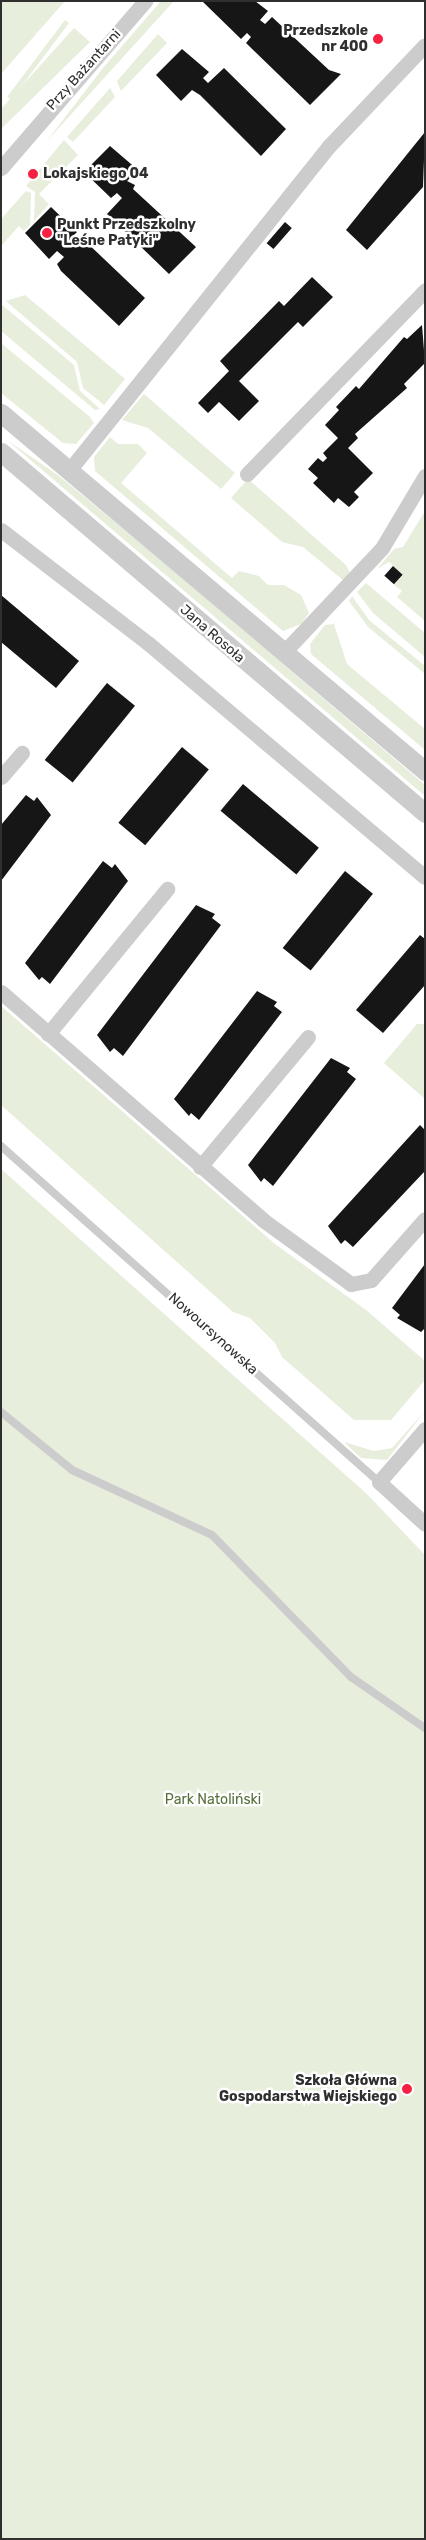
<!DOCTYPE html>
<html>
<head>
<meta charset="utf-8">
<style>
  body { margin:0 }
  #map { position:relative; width:426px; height:2540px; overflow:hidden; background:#fff; font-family:Rubik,sans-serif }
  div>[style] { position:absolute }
  .green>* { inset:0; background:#e7eedc; transform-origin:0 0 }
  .building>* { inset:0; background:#161616; transform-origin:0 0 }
  .service>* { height:8px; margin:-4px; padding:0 4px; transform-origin:4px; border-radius:4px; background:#ccc }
  .minor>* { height:15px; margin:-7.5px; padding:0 7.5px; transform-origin:7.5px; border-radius:7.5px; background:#ccc }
  .tertiary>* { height:19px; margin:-9.5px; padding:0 9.5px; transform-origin:9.5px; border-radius:9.5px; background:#ccc }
  .dots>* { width:14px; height:14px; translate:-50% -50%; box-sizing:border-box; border:2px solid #fff; border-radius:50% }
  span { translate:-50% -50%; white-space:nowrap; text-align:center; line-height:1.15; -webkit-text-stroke:5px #fff; paint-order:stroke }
  .poi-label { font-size:14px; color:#2f2f2f; font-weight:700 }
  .right { translate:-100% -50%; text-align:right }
  .left { translate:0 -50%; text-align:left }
  .street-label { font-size:14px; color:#2f2f2f }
  .park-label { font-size:14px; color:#566f38 }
  .frame { position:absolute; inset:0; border:2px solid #2f2f2f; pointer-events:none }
</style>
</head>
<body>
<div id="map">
  <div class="green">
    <div style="clip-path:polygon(1px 1px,65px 1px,1px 74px)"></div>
    <div style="clip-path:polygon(161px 1px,174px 1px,46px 142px,103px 68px)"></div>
    <div style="left:65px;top:20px;width:5px;height:96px;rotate:37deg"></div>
    <div style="clip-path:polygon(74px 28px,90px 42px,1px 129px,1px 109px)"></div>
    <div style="clip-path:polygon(158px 34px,167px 43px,121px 91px,117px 81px)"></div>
    <div style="clip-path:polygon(110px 88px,115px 97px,73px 142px,67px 137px)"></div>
    <div style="clip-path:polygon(64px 140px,78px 155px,39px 194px,49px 204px,34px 221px,35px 192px,26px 186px)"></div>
    <div style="clip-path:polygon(26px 191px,31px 193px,30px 225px,24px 231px,19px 226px,1px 246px,1px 219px)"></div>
    <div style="clip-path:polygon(25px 295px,125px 379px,104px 405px,83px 388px,77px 362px,6px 301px)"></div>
    <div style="clip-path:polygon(1px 304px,74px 365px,80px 391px,100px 409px,95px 410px,1px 331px)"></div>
    <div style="clip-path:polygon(1px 343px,90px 417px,94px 423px,76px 444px,63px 443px,1px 393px)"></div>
    <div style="clip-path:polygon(144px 394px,235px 473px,221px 489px,148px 428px,122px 420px)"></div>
    <div style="clip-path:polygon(110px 437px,118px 444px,138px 444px,147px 453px,121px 483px,232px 578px,239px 571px,259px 576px,268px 585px,284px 585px,301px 595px,309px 613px,301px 624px,283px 631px,95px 471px,94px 457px)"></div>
    <div style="clip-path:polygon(7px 440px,59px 476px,160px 559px,425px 785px,425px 796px)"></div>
    <div style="clip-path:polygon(248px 479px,346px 565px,350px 573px,343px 580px,303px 547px,282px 542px,231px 498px)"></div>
    <div style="clip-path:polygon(425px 511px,425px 621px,397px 597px,402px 591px,394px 585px,403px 575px,389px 562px,377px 569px,394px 549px,403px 547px)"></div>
    <div style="clip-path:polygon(366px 583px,425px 633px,425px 657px,373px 613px,357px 592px)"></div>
    <div style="clip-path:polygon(352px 596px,369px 620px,425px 666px,425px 674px,368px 627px,349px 601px)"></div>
    <div style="clip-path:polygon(334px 624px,347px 664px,425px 729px,425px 750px,311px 654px,310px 644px,325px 625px)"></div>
    <div style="clip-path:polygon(1px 1006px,275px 1244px,366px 1310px,425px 1361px,425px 1380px,391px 1420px,354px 1420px,282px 1357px,275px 1343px,250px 1318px,233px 1312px,1px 1105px)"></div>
    <div style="clip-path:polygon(417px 1024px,425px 1024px,425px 1099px,384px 1063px)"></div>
    <div style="clip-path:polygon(1px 1169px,367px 1494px,425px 1555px,425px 2539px,1px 2539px)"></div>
    <div style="clip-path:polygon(425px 1411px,387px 1460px,361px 1458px,344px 1442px,374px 1451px,392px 1448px)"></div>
  </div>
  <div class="building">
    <div style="clip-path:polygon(202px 1px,255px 1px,268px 11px,260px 20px,265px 24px,272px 17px,329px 70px,341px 74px,310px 105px,246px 43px,251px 37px,247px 33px,241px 39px)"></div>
    <div style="clip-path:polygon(182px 49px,209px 72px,203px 78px,208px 83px,224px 68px,286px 129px,261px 156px,200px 95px,192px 90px,181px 101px,156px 75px)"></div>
    <div style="clip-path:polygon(425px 132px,423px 187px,367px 250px,346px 230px)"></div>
    <div style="clip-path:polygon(110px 146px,138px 170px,127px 181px,135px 185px,133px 189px,196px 247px,169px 274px,107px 214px,122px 198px,117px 193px,111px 198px,84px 172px)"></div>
    <div style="clip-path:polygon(51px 207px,77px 232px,72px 237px,77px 243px,82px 238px,145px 298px,119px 326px,61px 271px,57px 264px,64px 257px,57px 251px,49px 259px,25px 233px)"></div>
    <div style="left:285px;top:222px;width:9px;height:28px;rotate:41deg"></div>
    <div style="clip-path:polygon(312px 277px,333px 297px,303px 327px,298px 322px,239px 381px,259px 401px,239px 421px,219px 402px,208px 413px,198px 403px,229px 371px,220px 361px,279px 301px,284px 306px)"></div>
    <div style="clip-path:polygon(422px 325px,425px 363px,404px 384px,407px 388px,355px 434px,358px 438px,348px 448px,373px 473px,354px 492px,359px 497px,349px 507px,338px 498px,334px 503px,313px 483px,318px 478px,308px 469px,318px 458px,323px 462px,327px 458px,323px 453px,338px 438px,325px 425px,339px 410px,336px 407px,356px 386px,359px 389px,404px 337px,407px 339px)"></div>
    <div style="left:393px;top:566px;width:13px;height:13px;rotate:42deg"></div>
    <div style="clip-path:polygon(1px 595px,79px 661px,56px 688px,1px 642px)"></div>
    <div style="left:107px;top:683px;width:36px;height:99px;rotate:39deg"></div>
    <div style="left:182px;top:747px;width:35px;height:99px;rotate:40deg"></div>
    <div style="left:243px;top:784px;width:99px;height:35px;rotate:40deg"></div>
    <div style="clip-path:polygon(26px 795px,34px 801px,37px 797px,51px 815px,1px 881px,1px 825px)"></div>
    <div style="clip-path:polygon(103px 861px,112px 868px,115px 864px,128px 881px,50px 984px,42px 977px,39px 980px,25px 963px)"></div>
    <div style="left:345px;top:871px;width:36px;height:99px;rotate:39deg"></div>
    <div style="clip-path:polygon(196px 905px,215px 914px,212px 918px,221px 925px,123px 1056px,114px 1048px,110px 1052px,97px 1035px)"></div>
    <div style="clip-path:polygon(420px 935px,425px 939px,425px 985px,383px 1033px,356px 1010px)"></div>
    <div style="clip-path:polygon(257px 991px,277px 1002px,274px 1006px,282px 1012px,199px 1120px,191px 1113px,189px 1116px,174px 1099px)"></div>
    <div style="clip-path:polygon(331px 1058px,350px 1068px,347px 1072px,356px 1079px,273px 1186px,264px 1178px,261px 1182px,248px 1165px)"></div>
    <div style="clip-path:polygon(420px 1125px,425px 1130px,425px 1171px,353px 1247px,345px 1240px,341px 1244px,328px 1226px)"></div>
    <div style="clip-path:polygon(425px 1264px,425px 1328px,421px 1332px,397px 1318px,400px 1315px,392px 1308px)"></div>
  </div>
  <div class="service">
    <div style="left:1px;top:1146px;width:506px;rotate:41.63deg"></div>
    <div style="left:1px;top:1412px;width:92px;rotate:39.2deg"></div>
    <div style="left:72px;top:1470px;width:154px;rotate:24.9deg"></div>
    <div style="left:212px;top:1535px;width:199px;rotate:45.6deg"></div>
    <div style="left:351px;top:1677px;width:90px;rotate:34.6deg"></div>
  </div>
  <div class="minor">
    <div style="left:1px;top:168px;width:221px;rotate:-49.2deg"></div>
    <div style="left:71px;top:468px;width:413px;rotate:-51.3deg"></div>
    <div style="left:329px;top:146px;width:139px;rotate:-46.5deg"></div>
    <div style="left:247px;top:474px;width:256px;rotate:-45.9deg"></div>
    <div style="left:1px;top:530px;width:187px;rotate:37.6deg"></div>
    <div style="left:149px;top:644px;width:361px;rotate:40.2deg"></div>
    <div style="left:285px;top:651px;width:141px;rotate:-46.7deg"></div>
    <div style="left:382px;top:548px;width:84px;rotate:-59.2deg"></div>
    <div style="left:1px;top:777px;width:32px;rotate:-49deg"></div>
    <div style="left:1px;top:992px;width:347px;rotate:41deg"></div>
    <div style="left:263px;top:1220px;width:109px;rotate:36deg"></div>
    <div style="left:351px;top:1284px;width:20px;rotate:-11deg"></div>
    <div style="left:371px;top:1280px;width:81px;rotate:-48.5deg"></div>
    <div style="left:48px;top:1034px;width:188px;rotate:-50.6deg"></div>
    <div style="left:200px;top:1167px;width:169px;rotate:-50.3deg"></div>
    <div style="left:425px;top:1429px;width:70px;rotate:131deg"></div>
    <div style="left:379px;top:1482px;width:62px;rotate:42.4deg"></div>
  </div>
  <div class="tertiary">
    <div style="left:1px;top:413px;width:555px;rotate:40.18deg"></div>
    <div style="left:1px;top:452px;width:557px;rotate:40.41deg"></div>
  </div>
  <div class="dots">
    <div style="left:378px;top:39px;background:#f62142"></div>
    <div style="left:33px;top:174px;background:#f62142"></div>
    <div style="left:47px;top:233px;background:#f62142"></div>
    <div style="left:407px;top:2089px;background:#f62142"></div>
  </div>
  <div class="poi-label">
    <span class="right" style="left:368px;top:39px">Przedszkole<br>nr 400</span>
    <span class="left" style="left:43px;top:174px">Lokajskiego 04</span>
    <span class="left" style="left:57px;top:233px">Punkt Przedszkolny<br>"Leśne Patyki"</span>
    <span class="right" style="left:397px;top:2089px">Szkoła Główna<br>Gospodarstwa Wiejskiego</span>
  </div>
  <div class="street-label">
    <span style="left:84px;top:70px;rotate:-48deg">Przy Bażantarni</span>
    <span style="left:212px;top:634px;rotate:41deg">Jana Rosoła</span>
    <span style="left:213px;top:1334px;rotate:42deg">Nowoursynowska</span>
  </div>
  <div class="park-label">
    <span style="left:213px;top:1800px">Park Natoliński</span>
  </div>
  <div class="frame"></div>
</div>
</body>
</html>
